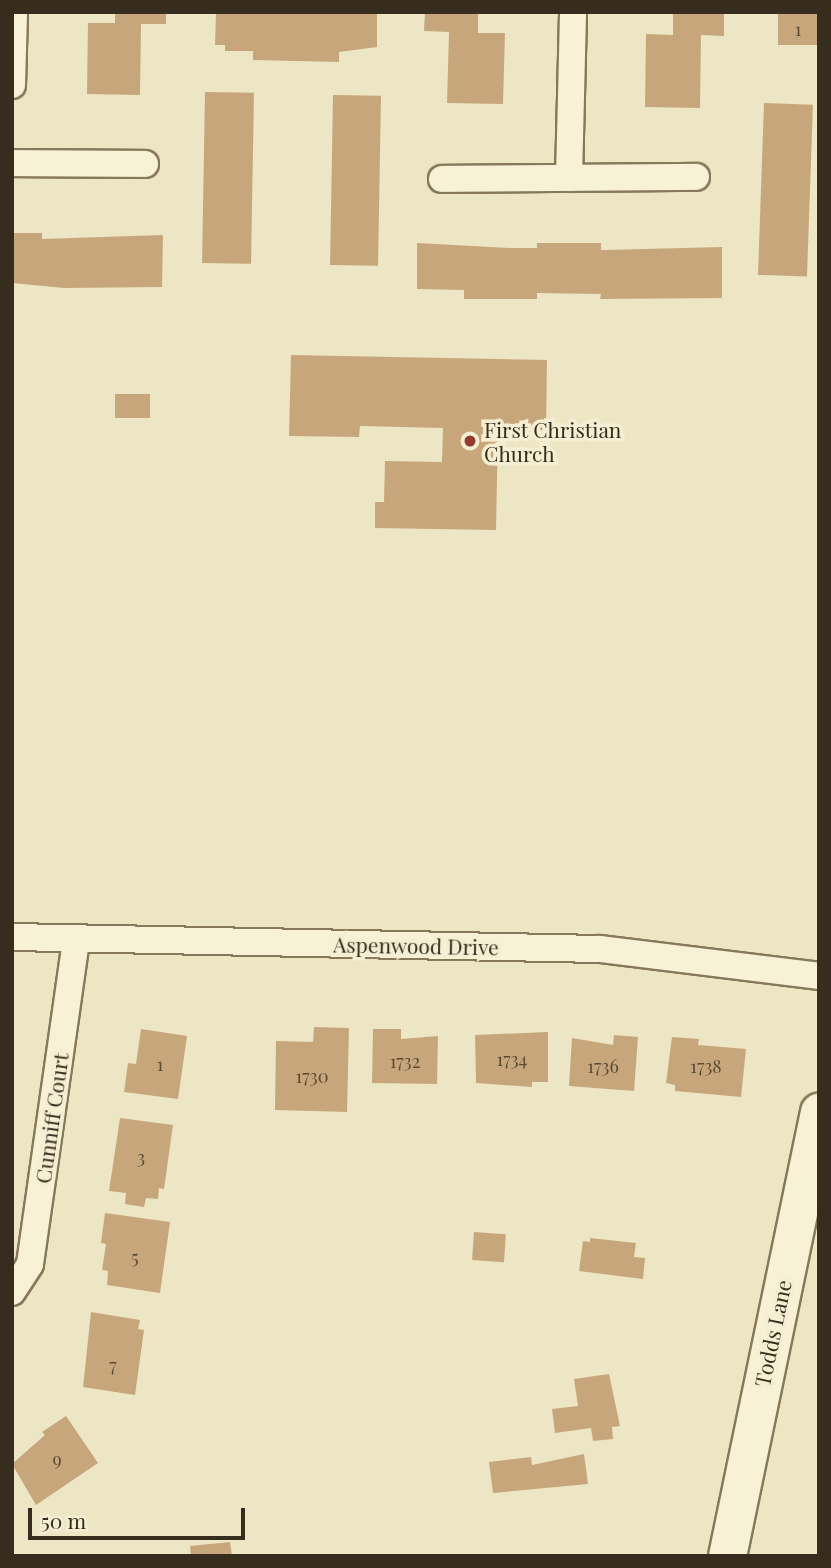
<!DOCTYPE html>
<html>
<head>
<meta charset="utf-8">
<style>
  body { margin:0 }
  #map { position:relative; width:831px; height:1568px; overflow:hidden; background:#ece6c4; font-family:"Playfair Display",serif }
  div>[style] { position:absolute }
  .building>* { inset:0; background:#c8a67b; transform-origin:0 0 }
  .roads { filter:drop-shadow(2px 0 #85785b) drop-shadow(-2px 0 #85785b) drop-shadow(0 2px #85785b) drop-shadow(0 -2px #85785b) }
  .street>* { height:26px; margin:-13px; padding:0 13px; transform-origin:13px; border-radius:13px; background:#f7f2d6 }
  .secondary>* { height:37px; margin:-18.5px; padding:0 18.5px; transform-origin:18.5px; border-radius:18.5px; background:#f7f2d6 }
  .dots>* { width:19px; height:19px; translate:-50% -50%; box-sizing:border-box; border:4px solid #f4efd3; border-radius:50% }
  span { translate:-50% -50%; white-space:nowrap; text-align:center; line-height:1.15; -webkit-text-stroke:7px #f4efd3; paint-order:stroke }
  .number-label { font-size:18px; color:#5a4b35 }
  .number-label span { -webkit-text-stroke-width:0 }
  .poi-label { font-size:21px; color:#362d1e }
  .left { translate:0 -50%; text-align:left }
  .street-label { font-size:21px; color:#362d1e }
  .frame { position:absolute; inset:0; border:14px solid #362d1e; pointer-events:none }
  .scale { position:absolute; left:28px; top:1508px; width:217px; height:32px; box-sizing:border-box; border:4px solid #362d1e; border-top:0; padding-left:9px; font-size:21px; line-height:24px; white-space:nowrap; color:#362d1e; -webkit-text-stroke:5px #f4efd3; paint-order:stroke }
</style>
</head>
<body>
<div id="map">
  <div class="building">
    <div style="clip-path:polygon(115px 12px,166px 12px,166px 24px,141px 24px,140px 95px,87px 94px,88px 23px,115px 23px)"></div>
    <div style="clip-path:polygon(216px 12px,377px 12px,377px 47px,339px 52px,339px 62px,253px 60px,253px 51px,225px 51px,225px 45px,215px 45px)"></div>
    <div style="clip-path:polygon(425px 12px,478px 12px,478px 33px,505px 33px,503px 104px,447px 103px,449px 32px,424px 31px)"></div>
    <div style="clip-path:polygon(673px 12px,724px 12px,724px 36px,701px 35px,700px 108px,645px 107px,646px 34px,673px 35px)"></div>
    <div style="left:778px;top:12px;width:41px;height:33px"></div>
    <div style="left:205px;top:92px;width:49px;height:171px;rotate:1deg"></div>
    <div style="left:333px;top:95px;width:48px;height:170px;rotate:1deg"></div>
    <div style="left:764px;top:103px;width:49px;height:172px;rotate:2deg"></div>
    <div style="clip-path:polygon(12px 233px,42px 233px,42px 239px,163px 235px,162px 287px,64px 288px,12px 283px)"></div>
    <div style="clip-path:polygon(417px 243px,509px 248px,537px 248px,537px 243px,601px 243px,601px 250px,606px 250px,722px 247px,722px 298px,600px 299px,601px 294px,537px 293px,537px 299px,464px 299px,464px 290px,417px 289px)"></div>
    <div style="clip-path:polygon(291px 355px,547px 360px,546px 430px,498px 429px,496px 530px,375px 528px,375px 502px,384px 502px,385px 461px,442px 462px,443px 428px,360px 426px,359px 437px,289px 436px)"></div>
    <div style="left:115px;top:394px;width:35px;height:24px"></div>
    <div style="clip-path:polygon(314px 1027px,349px 1028px,347px 1112px,275px 1110px,276px 1041px,313px 1042px)"></div>
    <div style="clip-path:polygon(141px 1029px,187px 1036px,178px 1099px,124px 1092px,128px 1063px,136px 1064px)"></div>
    <div style="clip-path:polygon(373px 1029px,401px 1029px,401px 1039px,438px 1036px,437px 1084px,372px 1083px)"></div>
    <div style="clip-path:polygon(548px 1032px,548px 1082px,532px 1082px,532px 1087px,476px 1083px,475px 1035px)"></div>
    <div style="clip-path:polygon(614px 1035px,638px 1037px,634px 1091px,569px 1086px,572px 1038px,613px 1045px)"></div>
    <div style="clip-path:polygon(672px 1037px,699px 1039px,698px 1045px,746px 1049px,741px 1097px,675px 1091px,675px 1085px,666px 1083px)"></div>
    <div style="clip-path:polygon(120px 1118px,173px 1125px,164px 1189px,159px 1188px,158px 1199px,146px 1198px,144px 1207px,125px 1204px,126px 1193px,109px 1191px)"></div>
    <div style="clip-path:polygon(105px 1213px,170px 1222px,160px 1293px,107px 1285px,108px 1271px,102px 1270px,106px 1244px,101px 1243px)"></div>
    <div style="left:474px;top:1232px;width:32px;height:28px;rotate:4deg"></div>
    <div style="clip-path:polygon(590px 1238px,636px 1243px,634px 1257px,645px 1258px,643px 1279px,579px 1271px,583px 1241px,590px 1242px)"></div>
    <div style="clip-path:polygon(91px 1312px,140px 1320px,138px 1329px,144px 1330px,135px 1395px,83px 1387px)"></div>
    <div style="clip-path:polygon(609px 1374px,620px 1426px,612px 1427px,613px 1439px,593px 1441px,591px 1428px,555px 1433px,552px 1409px,578px 1406px,574px 1379px)"></div>
    <div style="clip-path:polygon(66px 1416px,98px 1463px,36px 1505px,12px 1464px,45px 1435px,42px 1432px)"></div>
    <div style="clip-path:polygon(584px 1454px,588px 1484px,493px 1493px,489px 1462px,531px 1457px,532px 1465px)"></div>
    <div style="clip-path:polygon(230px 1542px,232px 1556px,191px 1556px,190px 1546px)"></div>
  </div>
  <div class="roads">
    <div class="street">
      <div style="left:12px;top:85px;width:73px;rotate:-88.4deg"></div>
      <div style="left:12px;top:163px;width:133px;rotate:0.4deg"></div>
      <div style="left:569px;top:178px;width:166px;rotate:-88.6deg"></div>
      <div style="left:442px;top:179px;width:254px;rotate:-0.5deg"></div>
      <div style="left:12px;top:937px;width:588px;rotate:1.17deg"></div>
      <div style="left:600px;top:949px;width:221px;rotate:7deg"></div>
      <div style="left:12px;top:1292px;width:33px;rotate:-57deg"></div>
      <div style="left:30px;top:1264px;width:328px;rotate:-81.9deg"></div>
    </div>
    <div class="secondary">
      <div style="left:727px;top:1556px;width:454px;rotate:-78.3deg"></div>
    </div>
  </div>
  <div class="dots">
    <div style="left:470px;top:441px;background:#923b2e"></div>
  </div>
  <div class="number-label">
    <span style="left:798px;top:29px">1</span>
    <span style="left:512px;top:1059px">1734</span>
    <span style="left:405px;top:1061px">1732</span>
    <span style="left:160px;top:1064px">1</span>
    <span style="left:603px;top:1066px">1736</span>
    <span style="left:706px;top:1066px">1738</span>
    <span style="left:312px;top:1076px">1730</span>
    <span style="left:141px;top:1157px">3</span>
    <span style="left:135px;top:1257px">5</span>
    <span style="left:113px;top:1365px">7</span>
    <span style="left:57px;top:1459px">9</span>
  </div>
  <div class="poi-label">
    <span class="left" style="left:484px;top:441px">First Christian<br>Church</span>
  </div>
  <div class="street-label">
    <span style="left:416px;top:945px;rotate:1deg">Aspenwood Drive</span>
    <span style="left:51px;top:1118px;rotate:-82deg">Cunniff Court</span>
    <span style="left:772px;top:1333px;rotate:-78deg">Todds Lane</span>
  </div>
  <div class="frame"></div>
  <div class="scale">50 m</div>
</div>
</body>
</html>
